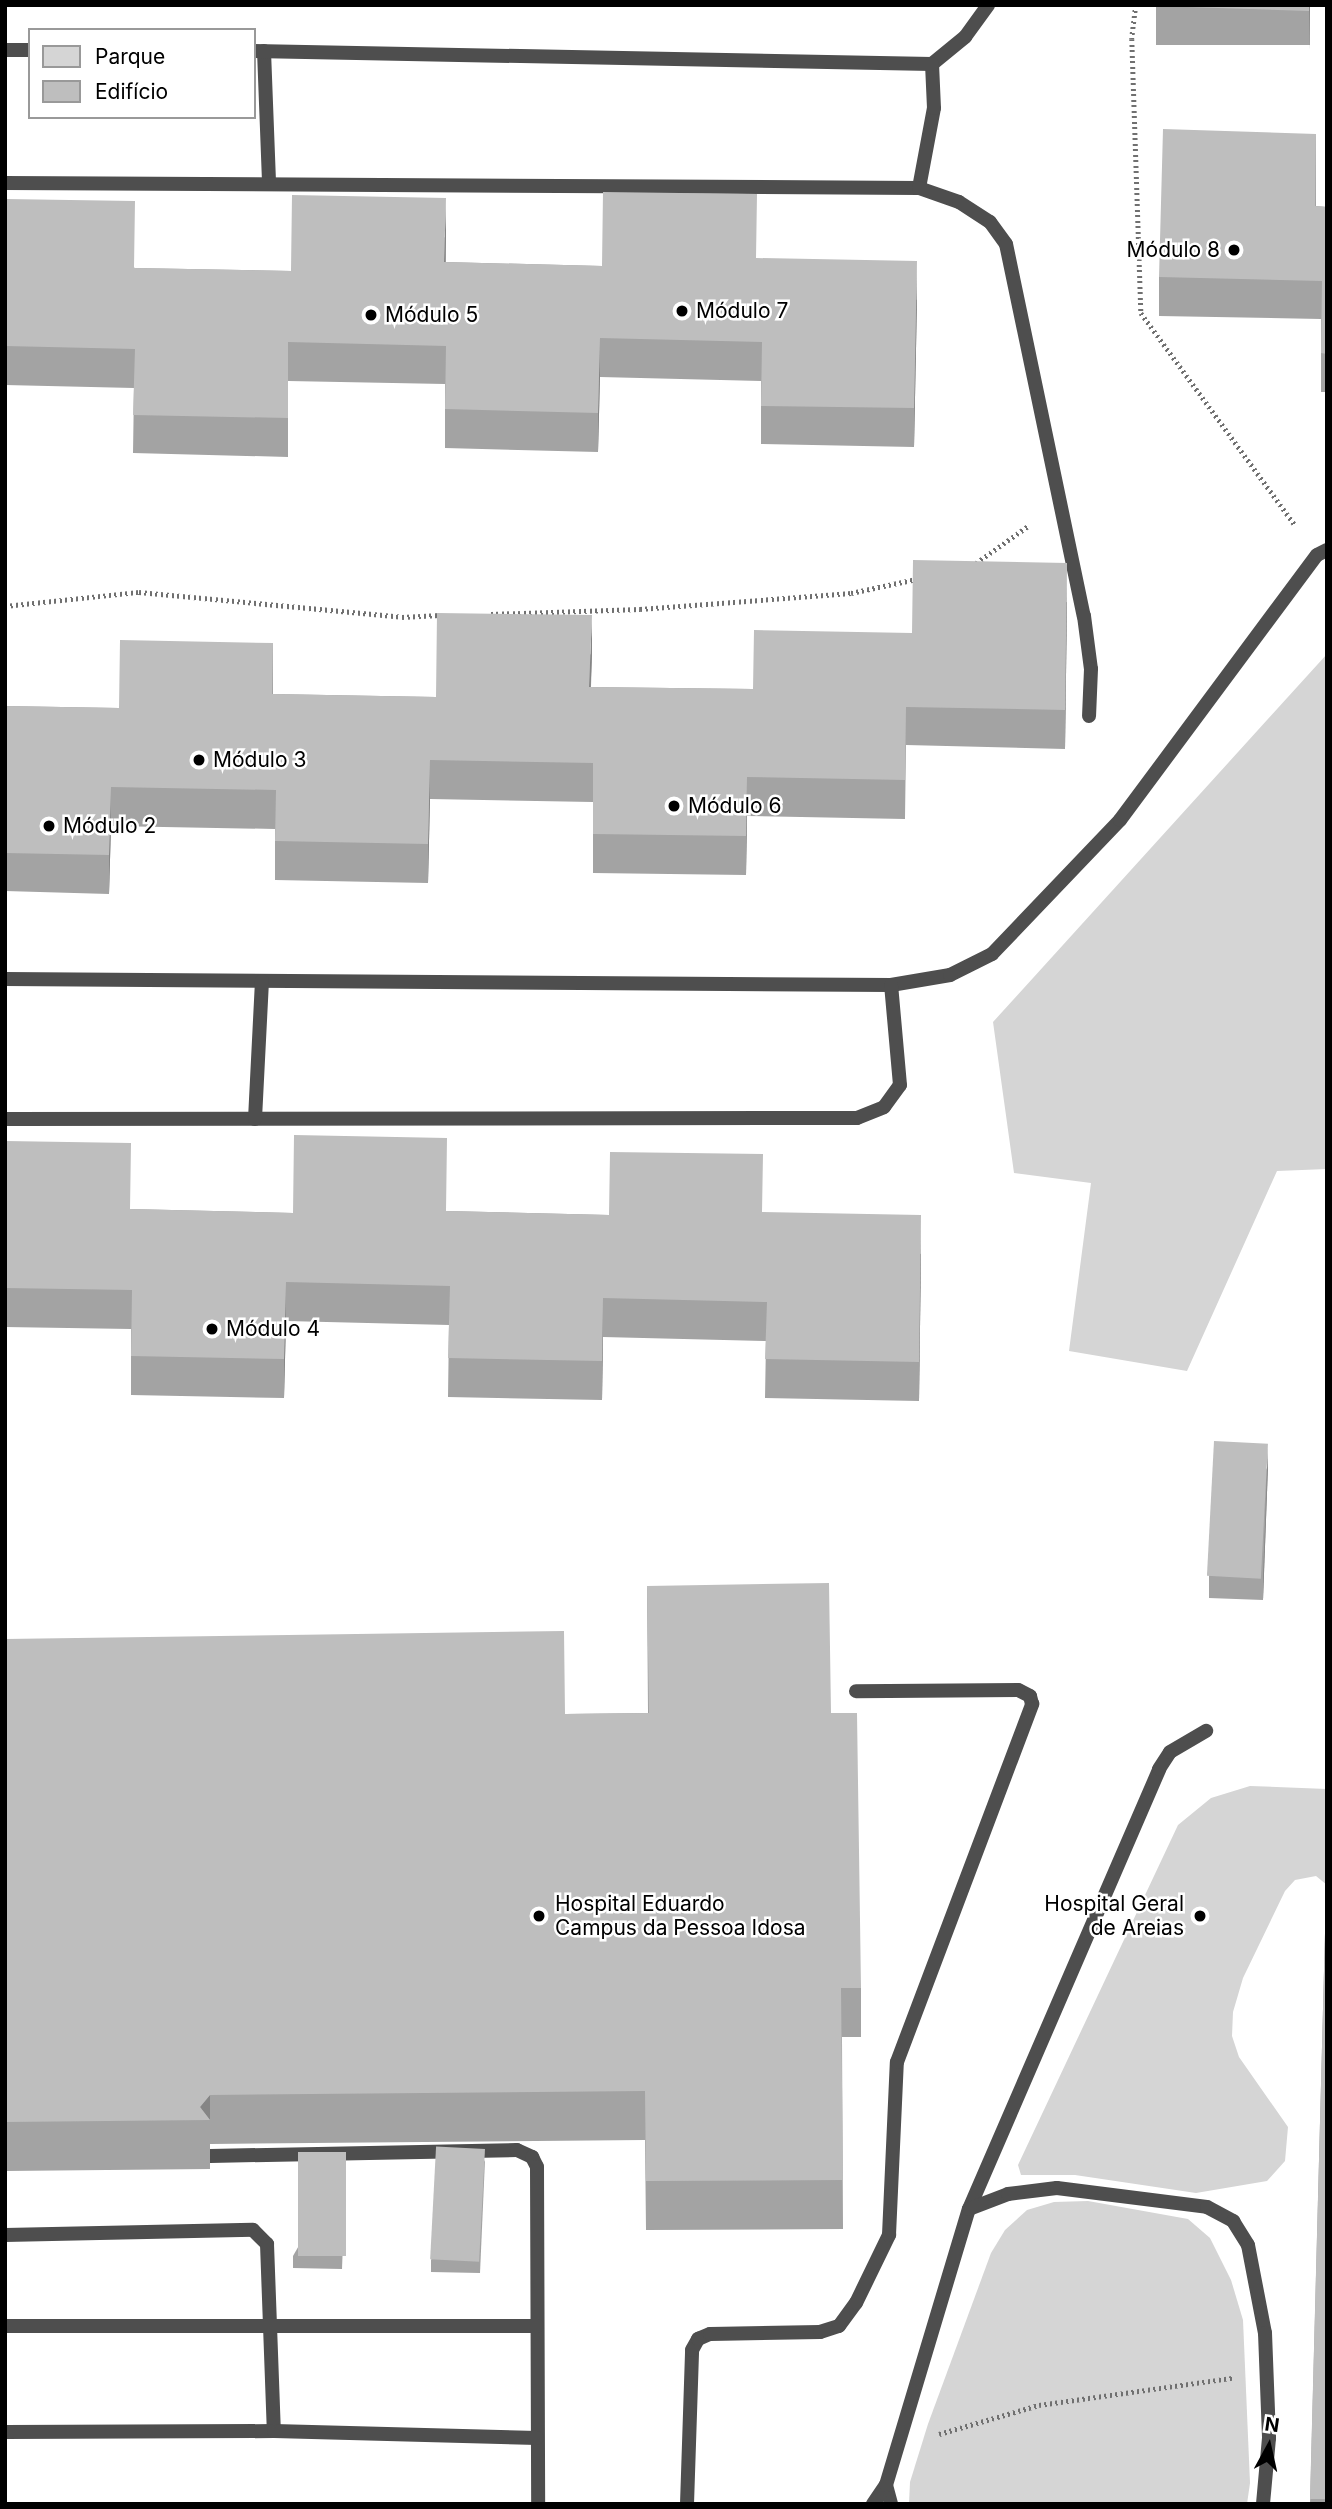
<!DOCTYPE html>
<html>
<head>
<meta charset="utf-8">
<style>
  body { margin:0 }
  #map { position:relative; width:1332px; height:2509px; overflow:hidden; background:#fff; font-family:Inter,sans-serif }
  div>[style] { position:absolute }
  .green>* { inset:0; background:#d5d5d5 }
  .path>* { height:4.5px; margin-top:-2.25px; transform-origin:0; background:repeating-linear-gradient(90deg,#707070 0 2px,transparent 0 5.5px) }
  .lane>* { height:14px; margin:-7px; padding:0 7px; transform-origin:7px; border-radius:7px; background:#4e4e4e }
  .wall>* { inset:0; background:#a3a3a3; transform-origin:0 0 }
  .shaded-wall>* { inset:0; background:#858585 }
  .building>* { inset:0; background:#bebebe; transform-origin:0 0 }
  .dots>* { width:19px; height:19px; translate:-50% -50%; box-sizing:border-box; border:4px solid #fff; border-radius:50% }
  span { translate:-50% -50%; white-space:nowrap; text-align:center; line-height:1.15; -webkit-text-stroke:5px #fff; paint-order:stroke }
  .poi-label { font-size:21px; color:#000 }
  .right { translate:-100% -50%; text-align:right }
  .left { translate:0 -50%; text-align:left }
  .frame { position:absolute; inset:0; border:7px solid #000; pointer-events:none }
  .legend { position:absolute; left:28px; top:28px; width:228px; height:91px; box-sizing:border-box; background:#fff; border:2px solid #999; margin:0; padding:9px 12px; list-style:none; font-size:21px; color:#000 }
  .legend li { display:flex; align-items:center; gap:14px; height:35px }
  .legend b { width:35px; border:2px solid #999 }
  .north { position:absolute; left:1234px; top:2411px; width:70px; height:70px; -webkit-text-stroke:5px #fff; paint-order:stroke; rotate:8deg; font-size:19px; font-weight:700; line-height:28px; text-align:center; color:#000 }
  .north::after { content:''; display:block; margin:auto; width:24px; height:32px; background:#000; clip-path:polygon(50% 0,100% 100%,50% 72%,0 100%) }
</style>
</head>
<body>
<div id="map">
  <div class="green">
    <div style="clip-path:polygon(1327px 654px,1327px 1169px,1277px 1171px,1187px 1371px,1069px 1351px,1091px 1183px,1014px 1173px,993px 1022px)"></div>
    <div style="clip-path:polygon(1250px 1786px,1327px 1789px,1327px 1885px,1316px 1876px,1295px 1880px,1285px 1891px,1243px 1978px,1233px 2012px,1232px 2036px,1239px 2057px,1288px 2127px,1285px 2161px,1267px 2181px,1196px 2193px,1075px 2175px,1021px 2175px,1018px 2165px,1178px 1825px,1211px 1798px)"></div>
    <div style="clip-path:polygon(1088px 2201px,1188px 2219px,1210px 2238px,1231px 2280px,1243px 2320px,1250px 2483px,1247px 2504px,909px 2504px,910px 2482px,928px 2424px,991px 2253px,1005px 2230px,1027px 2210px,1054px 2202px)"></div>
  </div>
  <div class="path">
    <div style="left:1136px;top:5px;width:34px;rotate:97deg"></div>
    <div style="left:1132px;top:39px;width:274px;rotate:88.1deg"></div>
    <div style="left:1141px;top:313px;width:263px;rotate:54deg"></div>
    <div style="left:976px;top:563px;width:64px;rotate:-35.4deg"></div>
    <div style="left:5px;top:606px;width:135px;rotate:-6deg"></div>
    <div style="left:139px;top:592px;width:264px;rotate:5.4deg"></div>
    <div style="left:402px;top:617px;width:38px;rotate:-3deg"></div>
    <div style="left:491px;top:614px;width:149px;rotate:-1.9deg"></div>
    <div style="left:640px;top:609px;width:212px;rotate:-4.3deg"></div>
    <div style="left:851px;top:593px;width:67px;rotate:-12deg"></div>
    <div style="left:939px;top:2434px;width:104px;rotate:-16.2deg"></div>
    <div style="left:1039px;top:2405px;width:195px;rotate:-8deg"></div>
  </div>
  <div class="lane">
    <div style="left:5px;top:50px;width:25px"></div>
    <div style="left:264px;top:51px;width:133px;rotate:87.8deg"></div>
    <div style="left:932px;top:64px;width:43px;rotate:-39.3deg"></div>
    <div style="left:965px;top:37px;width:39px;rotate:-54deg"></div>
    <div style="left:5px;top:183px;width:914px;rotate:0.31deg"></div>
    <div style="left:919px;top:188px;width:81px;rotate:-79.4deg"></div>
    <div style="left:934px;top:108px;width:44px;rotate:-92.6deg"></div>
    <div style="left:932px;top:64px;width:678px;rotate:-178.9deg"></div>
    <div style="left:919px;top:188px;width:42px;rotate:19.3deg"></div>
    <div style="left:959px;top:202px;width:37px;rotate:33deg"></div>
    <div style="left:990px;top:222px;width:27px;rotate:54deg"></div>
    <div style="left:1006px;top:244px;width:380px;rotate:78.2deg"></div>
    <div style="left:1084px;top:616px;width:53px;rotate:82.5deg"></div>
    <div style="left:1091px;top:669px;width:47px;rotate:92.4deg"></div>
    <div style="left:5px;top:979px;width:886px;rotate:0.39deg"></div>
    <div style="left:891px;top:985px;width:60px;rotate:-9.6deg"></div>
    <div style="left:950px;top:975px;width:47px;rotate:-26.6deg"></div>
    <div style="left:992px;top:954px;width:185px;rotate:-46.3deg"></div>
    <div style="left:1120px;top:820px;width:330px;rotate:-53.4deg"></div>
    <div style="left:1317px;top:555px;width:11px;rotate:-27deg"></div>
    <div style="left:5px;top:1119px;width:852px;rotate:-0.07deg"></div>
    <div style="left:857px;top:1118px;width:29px;rotate:-22deg"></div>
    <div style="left:884px;top:1107px;width:27px;rotate:-54deg"></div>
    <div style="left:900px;top:1085px;width:100px;rotate:-95.1deg"></div>
    <div style="left:255px;top:1119px;width:138px;rotate:-87.1deg"></div>
    <div style="left:210px;top:2156px;width:307px;rotate:-1.1deg"></div>
    <div style="left:517px;top:2150px;width:17px;rotate:25deg"></div>
    <div style="left:532px;top:2157px;width:11px;rotate:63deg"></div>
    <div style="left:537px;top:2167px;width:337px;rotate:89.8deg"></div>
    <div style="left:969px;top:2209px;width:479px;rotate:-66.6deg"></div>
    <div style="left:1159px;top:1769px;width:20px;rotate:-57deg"></div>
    <div style="left:1170px;top:1752px;width:42px;rotate:-30.3deg"></div>
    <div style="left:5px;top:2235px;width:248px;rotate:-1.2deg"></div>
    <div style="left:253px;top:2230px;width:20px;rotate:45deg"></div>
    <div style="left:267px;top:2244px;width:187px;rotate:87.9deg"></div>
    <div style="left:5px;top:2326px;width:532px"></div>
    <div style="left:5px;top:2432px;width:269px;rotate:-0.2deg"></div>
    <div style="left:274px;top:2431px;width:263px;rotate:1.5deg"></div>
    <div style="left:886px;top:2485px;width:20px;rotate:75deg"></div>
    <div style="left:687px;top:2504px;width:154px;rotate:-88.1deg"></div>
    <div style="left:692px;top:2350px;width:13px;rotate:-61deg"></div>
    <div style="left:698px;top:2339px;width:13px;rotate:-23deg"></div>
    <div style="left:710px;top:2334px;width:110px;rotate:-1deg"></div>
    <div style="left:820px;top:2332px;width:20px;rotate:-18deg"></div>
    <div style="left:839px;top:2326px;width:29px;rotate:-54deg"></div>
    <div style="left:856px;top:2303px;width:76px;rotate:-64.1deg"></div>
    <div style="left:889px;top:2235px;width:173px;rotate:-87.4deg"></div>
    <div style="left:897px;top:2062px;width:383px;rotate:-69.3deg"></div>
    <div style="left:1032px;top:1704px;width:8px;rotate:-104deg"></div>
    <div style="left:1030px;top:1696px;width:13px;rotate:-153deg"></div>
    <div style="left:1018px;top:1690px;width:162px;rotate:179.6deg"></div>
    <div style="left:873px;top:2504px;width:23px;rotate:-56deg"></div>
    <div style="left:886px;top:2485px;width:288px;rotate:-73.3deg"></div>
    <div style="left:969px;top:2209px;width:42px;rotate:-21deg"></div>
    <div style="left:1008px;top:2194px;width:49px;rotate:-7deg"></div>
    <div style="left:1057px;top:2188px;width:151px;rotate:7.2deg"></div>
    <div style="left:1207px;top:2207px;width:30px;rotate:28deg"></div>
    <div style="left:1233px;top:2221px;width:28px;rotate:58deg"></div>
    <div style="left:1248px;top:2245px;width:90px;rotate:79.1deg"></div>
    <div style="left:1265px;top:2333px;width:105px;rotate:87.8deg"></div>
    <div style="left:1269px;top:2438px;width:66px;rotate:95.2deg"></div>
  </div>
  <div class="wall">
    <div style="left:1156px;top:5px;width:154px;height:40px"></div>
    <div style="clip-path:polygon(1316px 134px,1316px 206px,1327px 207px,1327px 392px,1321px 392px,1321px 319px,1159px 316px,1159px 277px)"></div>
    <div style="clip-path:polygon(5px 199px,135px 268px,291px 271px,446px 237px,446px 262px,602px 266px,756px 259px,917px 300px,914px 447px,761px 444px,761px 381px,600px 377px,598px 452px,445px 448px,445px 384px,288px 381px,288px 457px,133px 453px,134px 388px,5px 385px)"></div>
    <div style="clip-path:polygon(1067px 602px,1065px 749px,906px 745px,905px 819px,747px 816px,746px 875px,593px 873px,593px 802px,430px 799px,428px 883px,275px 880px,275px 829px,111px 826px,109px 894px,5px 891px,5px 706px,119px 708px,273px 643px,273px 694px,436px 697px,592px 654px,591px 687px,753px 689px,912px 633px)"></div>
    <div style="clip-path:polygon(5px 1141px,130px 1209px,293px 1213px,447px 1211px,609px 1215px,763px 1212px,921px 1254px,919px 1401px,765px 1398px,766px 1341px,603px 1337px,602px 1400px,448px 1397px,449px 1325px,286px 1321px,284px 1398px,131px 1395px,131px 1329px,5px 1327px)"></div>
    <div style="clip-path:polygon(1268px 1466px,1263px 1600px,1209px 1598px,1209px 1576px)"></div>
    <div style="clip-path:polygon(647px 1586px,831px 1713px,861px 1988px,861px 2037px,842px 2037px,843px 2229px,646px 2230px,645px 2140px,210px 2144px,210px 2169px,5px 2171px,5px 1639px,565px 1714px,648px 1713px)"></div>
    <div style="clip-path:polygon(1325px 1933px,1327px 1933px,1327px 2504px,1310px 2504px)"></div>
    <div style="clip-path:polygon(485px 2160px,480px 2273px,431px 2272px,431px 2260px)"></div>
    <div style="clip-path:polygon(346px 2163px,342px 2269px,293px 2268px,293px 2256px)"></div>
  </div>
  <div class="shaded-wall">
    <div style="clip-path:polygon(1309px 5px,1310px 5px,1309px 50px)"></div>
    <div style="clip-path:polygon(446px 198px,446px 237px,444px 301px,444px 262px)"></div>
    <div style="clip-path:polygon(917px 261px,917px 300px,914px 447px,914px 408px)"></div>
    <div style="clip-path:polygon(600px 338px,600px 377px,598px 452px,598px 413px)"></div>
    <div style="clip-path:polygon(1067px 563px,1067px 602px,1065px 749px,1065px 710px)"></div>
    <div style="clip-path:polygon(592px 615px,592px 654px,589px 725px,589px 687px)"></div>
    <div style="clip-path:polygon(430px 760px,430px 799px,428px 883px,428px 844px)"></div>
    <div style="clip-path:polygon(747px 777px,747px 816px,746px 875px,746px 836px)"></div>
    <div style="clip-path:polygon(111px 787px,111px 826px,109px 894px,109px 855px)"></div>
    <div style="clip-path:polygon(921px 1215px,921px 1254px,919px 1401px,919px 1362px)"></div>
    <div style="clip-path:polygon(286px 1282px,286px 1321px,284px 1398px,284px 1359px)"></div>
    <div style="clip-path:polygon(603px 1298px,603px 1337px,602px 1400px,602px 1361px)"></div>
    <div style="clip-path:polygon(1268px 1444px,1268px 1466px,1263px 1600px,1263px 1578px)"></div>
    <div style="clip-path:polygon(210px 2095px,210px 2120px,200px 2107px)"></div>
  </div>
  <div class="building">
    <div style="clip-path:polygon(1156px 5px,1309px 5px,1309px 11px,1156px 6px)"></div>
    <div style="clip-path:polygon(1163px 129px,1316px 134px,1315px 206px,1327px 207px,1327px 354px,1321px 353px,1322px 281px,1159px 277px)"></div>
    <div style="clip-path:polygon(603px 192px,757px 194px,756px 258px,917px 261px,914px 408px,761px 406px,762px 342px,600px 338px,598px 413px,445px 409px,446px 346px,288px 342px,288px 418px,133px 415px,135px 349px,5px 346px,5px 199px,135px 201px,134px 268px,291px 271px,292px 195px,446px 198px,444px 262px,602px 266px)"></div>
    <div style="clip-path:polygon(913px 560px,1067px 563px,1065px 710px,906px 707px,905px 780px,747px 777px,746px 836px,593px 834px,593px 763px,430px 760px,428px 844px,275px 841px,276px 790px,111px 787px,109px 855px,5px 853px,5px 706px,119px 708px,120px 640px,273px 643px,272px 694px,436px 697px,437px 613px,592px 615px,589px 687px,753px 689px,754px 630px,912px 633px)"></div>
    <div style="clip-path:polygon(294px 1135px,447px 1138px,446px 1211px,609px 1215px,610px 1152px,763px 1154px,762px 1212px,921px 1215px,919px 1362px,765px 1359px,767px 1302px,603px 1298px,602px 1361px,448px 1358px,450px 1286px,286px 1282px,284px 1359px,131px 1356px,132px 1290px,5px 1288px,5px 1141px,131px 1143px,130px 1209px,293px 1213px)"></div>
    <div style="left:1214px;top:1441px;width:54px;height:135px;rotate:3deg"></div>
    <div style="clip-path:polygon(829px 1583px,831px 1713px,857px 1713px,861px 1988px,841px 1988px,843px 2180px,646px 2181px,645px 2091px,210px 2095px,200px 2107px,210px 2120px,5px 2122px,5px 1639px,564px 1631px,565px 1714px,649px 1713px,647px 1586px)"></div>
    <div style="clip-path:polygon(1325px 1933px,1327px 1933px,1327px 2499px,1310px 2499px)"></div>
    <div style="left:485px;top:2149px;width:113px;height:49px;rotate:93deg"></div>
    <div style="left:298px;top:2152px;width:48px;height:104px"></div>
  </div>
  <div class="dots">
    <div style="left:1234px;top:250px;background:#000"></div>
    <div style="left:682px;top:311px;background:#000"></div>
    <div style="left:371px;top:315px;background:#000"></div>
    <div style="left:199px;top:760px;background:#000"></div>
    <div style="left:674px;top:806px;background:#000"></div>
    <div style="left:49px;top:826px;background:#000"></div>
    <div style="left:212px;top:1329px;background:#000"></div>
    <div style="left:539px;top:1916px;background:#000"></div>
    <div style="left:1200px;top:1916px;background:#000"></div>
  </div>
  <div class="poi-label">
    <span class="right" style="left:1220px;top:250px">Módulo 8</span>
    <span class="left" style="left:696px;top:311px">Módulo 7</span>
    <span class="left" style="left:385px;top:315px">Módulo 5</span>
    <span class="left" style="left:213px;top:760px">Módulo 3</span>
    <span class="left" style="left:688px;top:806px">Módulo 6</span>
    <span class="left" style="left:63px;top:826px">Módulo 2</span>
    <span class="left" style="left:226px;top:1329px">Módulo 4</span>
    <span class="left" style="left:555px;top:1916px">Hospital Eduardo<br>Campus da Pessoa Idosa</span>
    <span class="right" style="left:1184px;top:1916px">Hospital Geral<br>de Areias</span>
  </div>
  <div class="frame"></div>
  <ul class="legend">
  <li><b style="height:19px;background:#d5d5d5"></b>Parque</li>
  <li><b style="height:19px;background:#bebebe"></b>Edifício</li>
  </ul>
  <div class="north">N</div>
</div>
</body>
</html>
